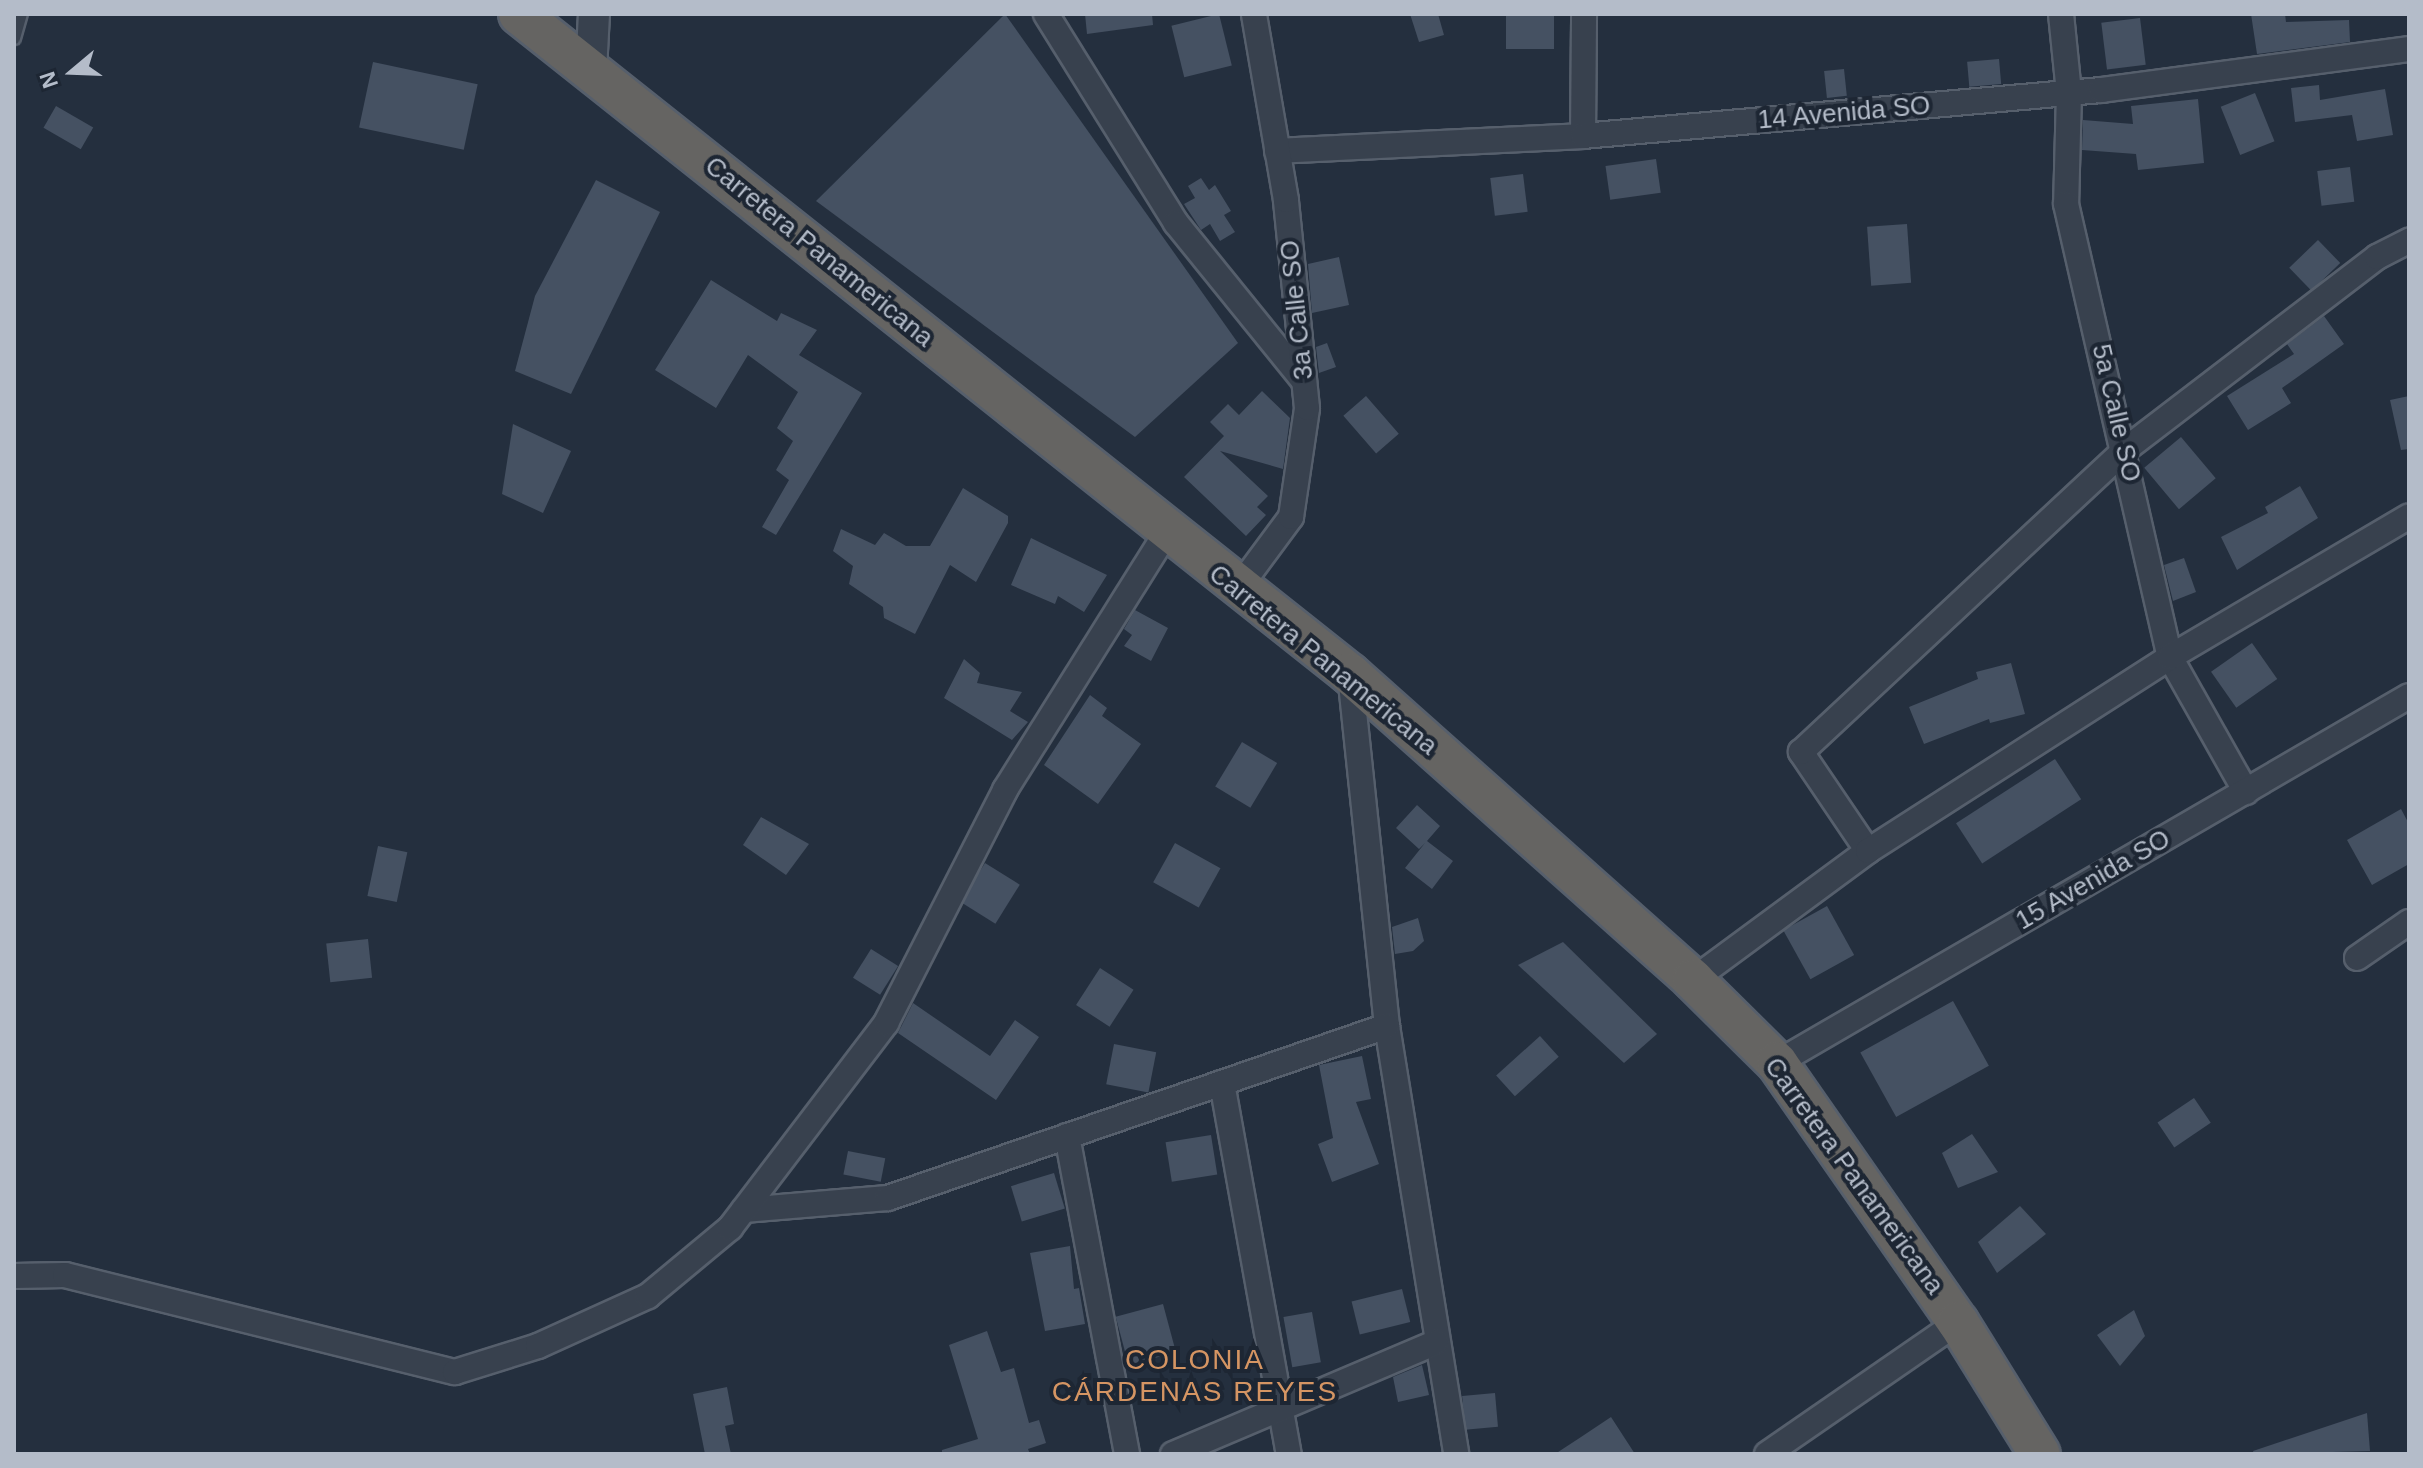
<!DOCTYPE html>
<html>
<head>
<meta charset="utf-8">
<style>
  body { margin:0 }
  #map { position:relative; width:2423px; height:1468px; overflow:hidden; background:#242f3e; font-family:Helvetica,sans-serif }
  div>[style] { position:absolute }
  .building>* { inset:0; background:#455162; transform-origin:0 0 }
  .roads { filter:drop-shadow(2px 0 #565f6c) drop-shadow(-2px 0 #565f6c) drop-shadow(0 2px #565f6c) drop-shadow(0 -2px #565f6c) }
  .service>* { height:12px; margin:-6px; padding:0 6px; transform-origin:6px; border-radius:6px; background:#38414e }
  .minor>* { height:24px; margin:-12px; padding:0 12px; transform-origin:12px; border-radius:12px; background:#38414e }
  .tertiary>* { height:30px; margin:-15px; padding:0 15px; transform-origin:15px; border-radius:15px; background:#38414e }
  .trunk>* { height:40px; margin:-20px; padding:0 20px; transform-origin:20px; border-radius:20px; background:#656462 }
  span { translate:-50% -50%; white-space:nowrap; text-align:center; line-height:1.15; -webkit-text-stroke:8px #1d2633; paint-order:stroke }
  .street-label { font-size:26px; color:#b4bcc9 }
  .neighbourhood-label { font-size:28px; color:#d59563; letter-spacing:2px }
  .frame { position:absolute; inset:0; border:16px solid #b4bcc9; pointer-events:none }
  .north { position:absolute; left:32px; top:32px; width:80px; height:80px; -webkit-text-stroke:6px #1d2633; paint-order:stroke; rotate:251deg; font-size:22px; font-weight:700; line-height:32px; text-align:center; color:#b4bcc9 }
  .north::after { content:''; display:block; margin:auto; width:28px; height:36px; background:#b4bcc9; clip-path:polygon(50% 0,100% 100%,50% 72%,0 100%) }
</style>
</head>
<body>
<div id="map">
  <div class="building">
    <div style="clip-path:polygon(1005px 14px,1238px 343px,1135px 437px,816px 201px)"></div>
    <div style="clip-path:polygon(1085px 14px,1152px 14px,1153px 25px,1087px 34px)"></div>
    <div style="left:1219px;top:14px;width:53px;height:49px;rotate:76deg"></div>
    <div style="clip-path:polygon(1410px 14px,1438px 14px,1444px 35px,1419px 42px)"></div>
    <div style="left:1506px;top:14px;width:48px;height:35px"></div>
    <div style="clip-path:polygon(2251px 14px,2285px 14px,2286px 22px,2349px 20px,2350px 42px,2257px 54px)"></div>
    <div style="left:2140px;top:18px;width:47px;height:39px;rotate:83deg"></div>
    <div style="left:1999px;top:59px;width:25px;height:32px;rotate:85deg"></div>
    <div style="left:373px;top:62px;width:107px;height:67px;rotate:12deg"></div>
    <div style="left:1844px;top:69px;width:27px;height:20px;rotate:84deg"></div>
    <div style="clip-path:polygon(2319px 85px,2320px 100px,2385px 89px,2393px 135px,2357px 141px,2352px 115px,2295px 122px,2291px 88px)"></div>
    <div style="left:2255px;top:93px;width:52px;height:37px;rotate:68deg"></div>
    <div style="clip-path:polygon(2198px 99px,2204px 163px,2138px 170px,2136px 154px,2082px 150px,2083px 120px,2133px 124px,2131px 106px)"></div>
    <div style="left:56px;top:106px;width:43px;height:25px;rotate:30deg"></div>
    <div style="left:1656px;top:159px;width:34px;height:51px;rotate:82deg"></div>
    <div style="left:2350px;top:167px;width:35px;height:33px;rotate:83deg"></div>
    <div style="left:1523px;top:174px;width:38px;height:33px;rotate:83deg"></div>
    <div style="clip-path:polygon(1201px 178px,1209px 190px,1215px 185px,1231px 211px,1224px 215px,1235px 232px,1220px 241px,1210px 224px,1201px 230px,1184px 204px,1195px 198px,1188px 186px)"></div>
    <div style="clip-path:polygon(596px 180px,660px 212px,571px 394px,515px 371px,535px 296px)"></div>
    <div style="left:1907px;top:224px;width:59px;height:40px;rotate:86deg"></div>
    <div style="left:2318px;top:240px;width:32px;height:40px;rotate:46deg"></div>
    <div style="clip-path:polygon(1339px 257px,1349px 305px,1312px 313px,1308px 264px)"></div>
    <div style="clip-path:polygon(711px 280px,777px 321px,781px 313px,817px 330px,799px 355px,862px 393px,776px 535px,762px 527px,789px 480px,776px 470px,793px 441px,777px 428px,798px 392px,748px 355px,716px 408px,655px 370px)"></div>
    <div style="clip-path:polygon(2324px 316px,2344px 344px,2282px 388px,2291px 403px,2248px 430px,2227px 396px,2294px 354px,2287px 344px)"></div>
    <div style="clip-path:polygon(1327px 343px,1336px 367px,1319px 373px,1316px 347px)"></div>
    <div style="clip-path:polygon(1262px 391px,1290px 418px,1283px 469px,1220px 451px,1268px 496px,1257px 507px,1266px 515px,1246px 536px,1184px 477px,1224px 436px,1210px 422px,1228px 404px,1239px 415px)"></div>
    <div style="left:1366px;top:396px;width:50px;height:30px;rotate:49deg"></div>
    <div style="clip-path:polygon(2409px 396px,2409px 449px,2401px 450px,2390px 400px)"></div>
    <div style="clip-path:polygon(513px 424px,571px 451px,543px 513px,502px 494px)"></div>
    <div style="left:2181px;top:437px;width:54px;height:48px;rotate:50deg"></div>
    <div style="clip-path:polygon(2300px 486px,2318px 518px,2237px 570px,2221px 537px,2268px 513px,2265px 507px)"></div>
    <div style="clip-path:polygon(963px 488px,1008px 516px,1008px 523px,976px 582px,950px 565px,915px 634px,884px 618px,883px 607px,849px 584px,853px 566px,833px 551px,841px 529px,875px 545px,884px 533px,906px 546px,930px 546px)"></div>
    <div style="clip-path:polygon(1031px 538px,1107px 575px,1084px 612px,1058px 596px,1055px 604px,1011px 585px)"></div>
    <div style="clip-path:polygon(2184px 558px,2196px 592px,2173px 601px,2164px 565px)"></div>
    <div style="clip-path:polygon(1135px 610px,1168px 628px,1151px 661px,1124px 646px,1132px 635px,1124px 629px)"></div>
    <div style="left:2252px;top:643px;width:44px;height:50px;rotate:55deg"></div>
    <div style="clip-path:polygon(964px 659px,980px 673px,977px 683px,1022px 692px,1010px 711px,1028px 722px,1012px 740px,944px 698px)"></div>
    <div style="clip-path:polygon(2011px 663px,2025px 714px,1990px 723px,1989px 719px,1924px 744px,1909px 707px,1978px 679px,1976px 672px)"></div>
    <div style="clip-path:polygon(1090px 695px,1107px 708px,1102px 716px,1141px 744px,1098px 804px,1044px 765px)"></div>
    <div style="left:1242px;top:742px;width:41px;height:52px;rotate:31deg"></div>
    <div style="left:2055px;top:759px;width:48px;height:118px;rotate:57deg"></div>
    <div style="clip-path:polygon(1417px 805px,1440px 826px,1427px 841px,1453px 861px,1432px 889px,1405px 868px,1425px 843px,1419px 849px,1396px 828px)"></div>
    <div style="clip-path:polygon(2401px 809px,2409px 824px,2409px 864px,2372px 885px,2347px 840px)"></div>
    <div style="clip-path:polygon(761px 817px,809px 844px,786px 875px,743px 845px)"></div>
    <div style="left:1175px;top:843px;width:52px;height:45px;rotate:29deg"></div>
    <div style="left:378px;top:846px;width:30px;height:51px;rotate:12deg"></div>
    <div style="left:985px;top:863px;width:41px;height:46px;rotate:32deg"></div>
    <div style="left:1827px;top:906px;width:56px;height:50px;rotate:61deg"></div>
    <div style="clip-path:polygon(1418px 918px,1424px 941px,1413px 951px,1395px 954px,1392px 927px)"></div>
    <div style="left:368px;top:939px;width:39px;height:42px;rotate:84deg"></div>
    <div style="clip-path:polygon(1563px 942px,1657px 1034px,1624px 1063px,1518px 965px)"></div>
    <div style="left:871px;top:949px;width:32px;height:34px;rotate:32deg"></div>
    <div style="left:1100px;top:968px;width:40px;height:44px;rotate:33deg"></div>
    <div style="left:1953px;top:1001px;width:74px;height:106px;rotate:61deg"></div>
    <div style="clip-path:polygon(913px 1003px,990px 1056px,1015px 1020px,1039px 1037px,996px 1100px,898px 1033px)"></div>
    <div style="left:1540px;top:1036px;width:28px;height:59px;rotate:48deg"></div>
    <div style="left:1114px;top:1044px;width:43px;height:41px;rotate:11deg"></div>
    <div style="clip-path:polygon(1362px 1056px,1371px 1099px,1356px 1102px,1379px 1164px,1332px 1182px,1318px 1144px,1333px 1138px,1319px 1065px)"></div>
    <div style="left:2194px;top:1098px;width:30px;height:44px;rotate:56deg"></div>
    <div style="clip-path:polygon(1972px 1134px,1998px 1172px,1958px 1188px,1942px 1153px)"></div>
    <div style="left:1211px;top:1135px;width:40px;height:46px;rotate:81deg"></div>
    <div style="left:848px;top:1151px;width:38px;height:24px;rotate:11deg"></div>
    <div style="left:1054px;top:1173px;width:37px;height:45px;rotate:73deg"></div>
    <div style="clip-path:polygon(2020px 1206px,2046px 1234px,1997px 1273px,1978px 1242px)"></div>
    <div style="clip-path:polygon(1070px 1246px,1074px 1289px,1079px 1288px,1085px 1324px,1045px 1331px,1030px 1253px)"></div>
    <div style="left:1402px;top:1289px;width:34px;height:52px;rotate:76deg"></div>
    <div style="left:1163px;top:1304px;width:50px;height:49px;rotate:75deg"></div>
    <div style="clip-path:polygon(2134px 1310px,2145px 1336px,2120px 1366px,2097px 1335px)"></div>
    <div style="left:1312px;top:1312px;width:51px;height:29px;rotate:80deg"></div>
    <div style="clip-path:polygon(987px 1331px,1001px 1372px,1014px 1368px,1029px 1423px,1039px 1420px,1046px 1443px,1028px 1449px,1030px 1454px,942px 1454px,942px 1450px,978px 1439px,949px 1345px)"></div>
    <div style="clip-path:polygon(1422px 1365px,1429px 1395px,1398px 1402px,1393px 1377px)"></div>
    <div style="clip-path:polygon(727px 1387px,734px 1424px,725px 1426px,731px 1454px,705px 1454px,693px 1394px)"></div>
    <div style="left:1495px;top:1393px;width:34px;height:33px;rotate:85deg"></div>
    <div style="clip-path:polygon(2367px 1413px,2370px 1451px,2254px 1454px,2253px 1451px)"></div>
    <div style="clip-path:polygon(1611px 1417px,1635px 1454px,1555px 1454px,1578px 1439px)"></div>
  </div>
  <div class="roads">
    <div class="service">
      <div style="left:14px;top:38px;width:25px;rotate:-74deg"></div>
    </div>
    <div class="minor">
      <div style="left:1046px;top:14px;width:246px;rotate:58.1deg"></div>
      <div style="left:1176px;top:223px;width:203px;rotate:51deg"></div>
      <div style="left:2061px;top:14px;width:79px;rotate:84.2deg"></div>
      <div style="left:2069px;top:93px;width:111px;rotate:91.5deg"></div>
      <div style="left:2066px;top:204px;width:465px;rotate:77.1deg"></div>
      <div style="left:2170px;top:657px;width:155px;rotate:60.6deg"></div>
      <div style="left:1583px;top:136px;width:122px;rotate:-89.5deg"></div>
      <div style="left:1277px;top:151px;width:306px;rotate:-2.8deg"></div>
      <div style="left:1583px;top:136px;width:520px;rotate:-5.07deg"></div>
      <div style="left:2101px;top:90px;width:311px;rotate:-7.6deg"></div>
      <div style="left:1237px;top:590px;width:91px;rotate:-53.5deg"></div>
      <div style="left:1291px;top:517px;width:110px;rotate:-81.6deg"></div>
      <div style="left:1307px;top:408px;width:209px;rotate:-95.8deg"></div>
      <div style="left:1286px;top:200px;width:189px;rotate:-99.8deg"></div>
      <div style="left:1350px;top:674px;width:354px;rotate:84deg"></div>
      <div style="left:1387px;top:1026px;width:434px;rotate:80.8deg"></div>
      <div style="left:1868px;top:851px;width:120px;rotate:-124.1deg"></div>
      <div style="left:1801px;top:752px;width:444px;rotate:-43deg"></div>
      <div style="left:2126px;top:449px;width:316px;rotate:-37.4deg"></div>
      <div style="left:2377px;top:257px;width:36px;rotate:-27deg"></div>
      <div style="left:2357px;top:958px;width:63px;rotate:-34.7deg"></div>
      <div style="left:1693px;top:980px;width:217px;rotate:-36.4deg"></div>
      <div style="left:1868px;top:851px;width:359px;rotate:-32.7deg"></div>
      <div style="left:2170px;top:657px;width:277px;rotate:-30.5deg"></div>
      <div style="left:1777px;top:1063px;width:731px;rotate:-30.14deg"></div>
      <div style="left:1222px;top:1083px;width:377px;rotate:79.8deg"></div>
      <div style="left:1067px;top:1136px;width:324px;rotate:79.3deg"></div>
      <div style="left:744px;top:1210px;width:144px;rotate:-4.8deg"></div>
      <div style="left:888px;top:1198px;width:528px;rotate:-19.02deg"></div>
      <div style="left:14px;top:1276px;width:51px;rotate:-1.1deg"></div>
      <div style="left:65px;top:1275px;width:402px;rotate:14deg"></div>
      <div style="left:455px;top:1372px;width:87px;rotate:-17.4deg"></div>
      <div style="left:538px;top:1346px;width:121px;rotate:-24.4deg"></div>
      <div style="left:648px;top:1296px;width:107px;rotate:-39.7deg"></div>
      <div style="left:730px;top:1228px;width:258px;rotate:-52.7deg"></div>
      <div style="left:886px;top:1023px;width:262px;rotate:-62.9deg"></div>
      <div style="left:1005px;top:790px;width:303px;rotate:-57.9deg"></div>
      <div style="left:1173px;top:1454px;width:285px;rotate:-23deg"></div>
      <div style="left:1767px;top:1454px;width:232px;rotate:-34.6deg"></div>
    </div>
    <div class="tertiary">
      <div style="left:591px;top:71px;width:57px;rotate:-87deg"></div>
    </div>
    <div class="trunk">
      <div style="left:519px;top:14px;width:1061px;rotate:38.46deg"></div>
      <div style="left:1350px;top:674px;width:460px;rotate:41.7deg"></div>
      <div style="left:1693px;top:980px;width:118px;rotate:44.7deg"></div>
      <div style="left:1777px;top:1063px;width:316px;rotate:55.1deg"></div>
      <div style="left:1958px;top:1322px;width:155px;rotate:58.2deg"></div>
    </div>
  </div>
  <div class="street-label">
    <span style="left:1844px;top:113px;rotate:-5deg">14 Avenida SO</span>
    <span style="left:819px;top:252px;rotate:39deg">Carretera Panamericana</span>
    <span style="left:1297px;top:310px;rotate:-96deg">3a Calle SO</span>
    <span style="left:2116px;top:413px;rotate:77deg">5a Calle SO</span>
    <span style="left:1323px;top:660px;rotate:39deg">Carretera Panamericana</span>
    <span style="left:2093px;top:880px;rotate:-30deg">15 Avenida SO</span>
    <span style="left:1854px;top:1176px;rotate:54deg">Carretera Panamericana</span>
  </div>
  <div class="neighbourhood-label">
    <span style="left:1195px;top:1376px">COLONIA<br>CÁRDENAS REYES</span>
  </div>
  <div class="frame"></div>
  <div class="north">N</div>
</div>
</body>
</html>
